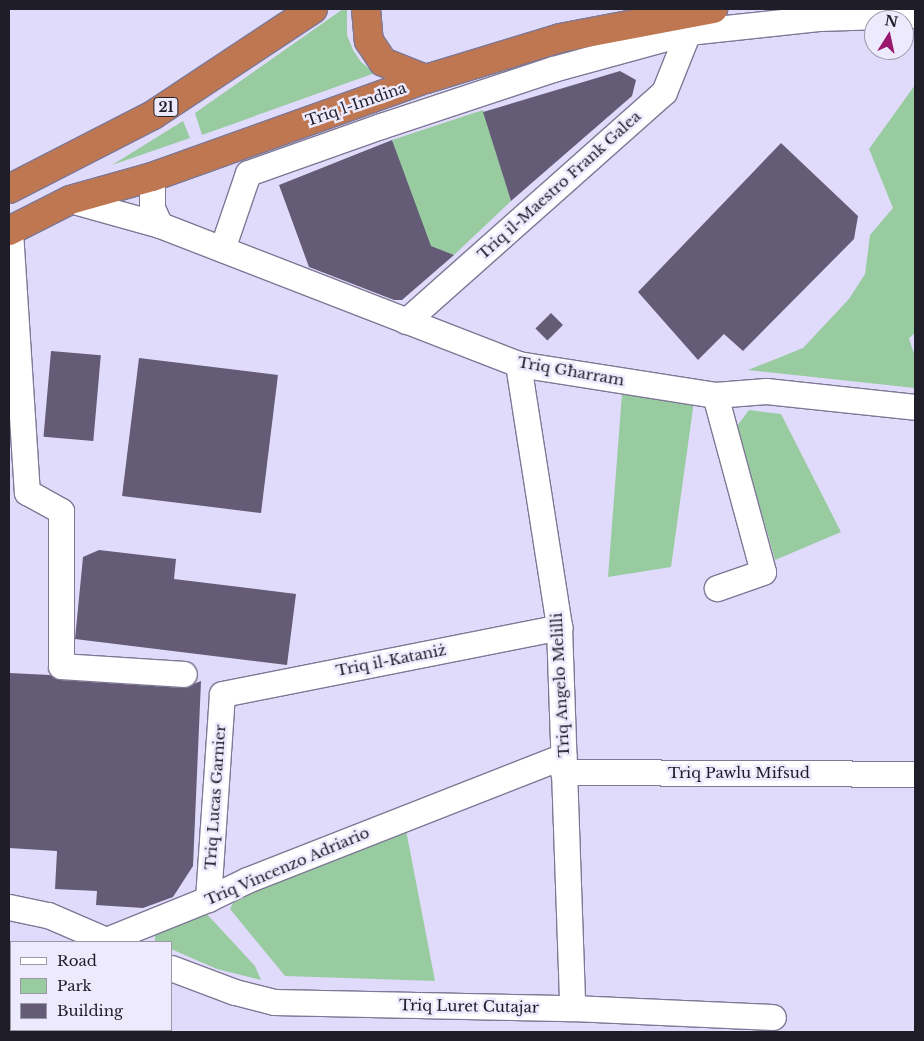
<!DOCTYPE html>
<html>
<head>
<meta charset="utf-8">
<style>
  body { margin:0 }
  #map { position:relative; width:924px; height:1041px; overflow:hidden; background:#e0dbfa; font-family:"Libre Baskerville",serif }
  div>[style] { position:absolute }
  .green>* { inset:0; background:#98cba0 }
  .building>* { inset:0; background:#645b76; transform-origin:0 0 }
  .roads { filter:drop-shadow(1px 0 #7e7895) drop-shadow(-1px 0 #7e7895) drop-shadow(0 1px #7e7895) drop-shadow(0 -1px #7e7895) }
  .street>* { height:25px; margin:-12.5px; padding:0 12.5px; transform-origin:12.5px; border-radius:12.5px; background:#fff }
  .highway>* { height:28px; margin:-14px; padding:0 14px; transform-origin:14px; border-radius:14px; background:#bf7752 }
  span { translate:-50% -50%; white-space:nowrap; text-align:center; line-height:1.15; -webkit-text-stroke:5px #edeafd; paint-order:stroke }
  .shield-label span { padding:1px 4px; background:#edeafd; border:1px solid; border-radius:4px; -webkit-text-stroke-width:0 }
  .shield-label { font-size:14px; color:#1f1d28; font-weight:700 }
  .street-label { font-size:15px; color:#1f1d28 }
  .frame { position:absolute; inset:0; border:10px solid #1f1d28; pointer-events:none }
  .legend { position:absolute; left:10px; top:941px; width:162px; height:90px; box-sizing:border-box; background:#edeafd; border:1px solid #9b98a8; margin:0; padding:6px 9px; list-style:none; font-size:15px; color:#1f1d28 }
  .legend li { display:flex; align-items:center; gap:10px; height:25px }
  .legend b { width:25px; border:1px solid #9b98a8 }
  .north { position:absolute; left:864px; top:10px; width:50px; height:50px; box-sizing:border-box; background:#edeafd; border:1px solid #9b98a8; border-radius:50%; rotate:10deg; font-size:14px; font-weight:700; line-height:20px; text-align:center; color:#1f1d28 }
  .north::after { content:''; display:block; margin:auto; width:18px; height:22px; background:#99176c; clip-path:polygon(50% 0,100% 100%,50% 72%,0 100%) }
</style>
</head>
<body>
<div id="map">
  <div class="green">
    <div style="clip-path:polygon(343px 9px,347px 9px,347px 35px,353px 50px,361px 62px,375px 73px,202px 135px,195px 113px)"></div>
    <div style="clip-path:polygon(915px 85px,915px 333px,909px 338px,915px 357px,915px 388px,748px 370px,803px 348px,849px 299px,865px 274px,870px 235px,893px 208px,869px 149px)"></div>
    <div style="clip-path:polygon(483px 110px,511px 201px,454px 255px,428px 245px,392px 140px)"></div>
    <div style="clip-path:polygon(183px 121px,190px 138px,112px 165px)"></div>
    <div style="clip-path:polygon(622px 394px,694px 401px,671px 567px,608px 577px)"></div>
    <div style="clip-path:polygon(749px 410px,781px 414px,841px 532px,775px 560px,737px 426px)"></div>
    <div style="clip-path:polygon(406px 830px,435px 981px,285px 976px,230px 909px,237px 895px)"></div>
    <div style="clip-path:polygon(204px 911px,255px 966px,261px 980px,217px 969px,171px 949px,171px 942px,155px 942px,155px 930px)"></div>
  </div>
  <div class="building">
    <div style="clip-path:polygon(620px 71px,636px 80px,632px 96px,511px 201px,483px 112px)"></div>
    <div style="clip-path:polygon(392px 140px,431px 246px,454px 255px,402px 300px,394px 300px,309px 267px,279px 185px)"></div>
    <div style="clip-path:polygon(781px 143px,858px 216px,854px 239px,743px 351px,724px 334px,698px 360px,638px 292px)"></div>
    <div style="left:551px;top:313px;width:17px;height:22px;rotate:45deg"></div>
    <div style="left:51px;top:351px;width:50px;height:86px;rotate:5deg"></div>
    <div style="left:139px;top:358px;width:140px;height:139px;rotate:7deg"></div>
    <div style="clip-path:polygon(99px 550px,176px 559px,174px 579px,296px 594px,287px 665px,75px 639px,83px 557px)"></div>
    <div style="clip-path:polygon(9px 673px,50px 675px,60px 680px,183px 688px,201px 681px,193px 866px,173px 897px,143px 908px,96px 905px,97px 891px,55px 889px,57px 851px,9px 848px)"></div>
  </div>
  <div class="roads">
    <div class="street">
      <div style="left:152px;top:177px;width:31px;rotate:90deg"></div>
      <div style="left:152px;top:208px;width:19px;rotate:65deg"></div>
      <div style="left:70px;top:200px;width:93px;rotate:15.5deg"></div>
      <div style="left:160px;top:225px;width:384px;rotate:21.2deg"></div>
      <div style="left:518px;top:364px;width:199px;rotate:8.9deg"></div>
      <div style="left:715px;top:395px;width:51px;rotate:-4.5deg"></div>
      <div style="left:766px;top:391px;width:150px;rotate:6.1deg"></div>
      <div style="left:10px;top:231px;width:262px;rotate:86.3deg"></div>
      <div style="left:27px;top:492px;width:39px;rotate:29deg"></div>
      <div style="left:61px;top:511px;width:155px;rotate:90deg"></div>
      <div style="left:61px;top:666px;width:123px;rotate:3.7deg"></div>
      <div style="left:222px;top:249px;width:80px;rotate:-71.1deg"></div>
      <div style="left:248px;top:173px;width:141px;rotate:-19.5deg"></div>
      <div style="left:381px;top:126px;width:181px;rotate:-18.3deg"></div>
      <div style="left:553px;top:69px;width:140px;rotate:-15.3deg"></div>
      <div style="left:688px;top:32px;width:131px;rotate:-6.1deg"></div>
      <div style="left:818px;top:18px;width:97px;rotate:-1.8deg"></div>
      <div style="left:406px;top:321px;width:345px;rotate:-41.6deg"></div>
      <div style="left:664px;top:92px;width:65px;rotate:-68.2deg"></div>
      <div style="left:518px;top:364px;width:266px;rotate:81.1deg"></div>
      <div style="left:559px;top:627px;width:381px;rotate:88deg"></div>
      <div style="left:715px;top:395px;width:183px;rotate:74.8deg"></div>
      <div style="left:763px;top:572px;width:49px;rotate:160.8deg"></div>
      <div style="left:563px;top:772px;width:352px;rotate:0.3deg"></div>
      <div style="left:208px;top:899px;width:205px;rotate:-86.1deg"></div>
      <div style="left:222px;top:694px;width:344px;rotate:-11.2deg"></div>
      <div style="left:9px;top:907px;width:40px;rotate:12deg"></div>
      <div style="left:48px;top:915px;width:63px;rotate:23.3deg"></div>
      <div style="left:106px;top:940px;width:110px;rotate:-21.9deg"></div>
      <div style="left:208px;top:899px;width:43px;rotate:-26deg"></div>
      <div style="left:247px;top:880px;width:340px;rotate:-21.4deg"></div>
      <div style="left:171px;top:968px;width:68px;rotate:20.6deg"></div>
      <div style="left:235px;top:992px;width:40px;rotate:14.4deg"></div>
      <div style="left:274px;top:1002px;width:298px;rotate:1.2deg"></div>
      <div style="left:572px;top:1008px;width:201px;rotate:2.6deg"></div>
    </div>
    <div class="highway">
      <div style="left:366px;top:9px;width:32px;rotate:85deg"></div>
      <div style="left:369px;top:41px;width:25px;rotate:56deg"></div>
      <div style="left:383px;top:62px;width:46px;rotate:21.6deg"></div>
      <div style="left:9px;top:189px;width:162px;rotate:-27.2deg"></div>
      <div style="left:153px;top:115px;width:192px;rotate:-33.5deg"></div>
      <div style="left:9px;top:231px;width:68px;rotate:-26.9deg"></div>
      <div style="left:70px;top:200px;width:85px;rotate:-15.7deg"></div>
      <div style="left:152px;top:177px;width:291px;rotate:-19.7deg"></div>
      <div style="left:426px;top:79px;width:140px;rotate:-17deg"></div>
      <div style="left:560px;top:38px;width:156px;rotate:-10.7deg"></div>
    </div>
  </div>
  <div class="shield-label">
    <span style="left:166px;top:107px">21</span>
  </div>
  <div class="street-label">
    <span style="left:356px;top:104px;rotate:-19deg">Triq l-Imdina</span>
    <span style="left:559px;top:185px;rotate:-42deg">Triq il-Maestro Frank Galea</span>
    <span style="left:571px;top:371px;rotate:10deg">Triq Għarram</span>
    <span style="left:391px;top:660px;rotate:-11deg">Triq il-Kataniż</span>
    <span style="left:560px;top:685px;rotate:-93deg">Triq Angelo Melilli</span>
    <span style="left:739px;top:773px">Triq Pawlu Mifsud</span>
    <span style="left:215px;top:797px;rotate:-86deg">Triq Lucas Garnier</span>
    <span style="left:287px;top:866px;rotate:-23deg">Triq Vincenzo Adriario</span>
    <span style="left:469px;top:1006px;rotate:1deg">Triq Luret Cutajar</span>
  </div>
  <div class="frame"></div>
  <ul class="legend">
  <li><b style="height:6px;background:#fff"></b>Road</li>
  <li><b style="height:14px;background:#98cba0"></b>Park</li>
  <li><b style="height:14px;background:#645b76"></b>Building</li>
  </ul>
  <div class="north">N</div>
</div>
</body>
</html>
